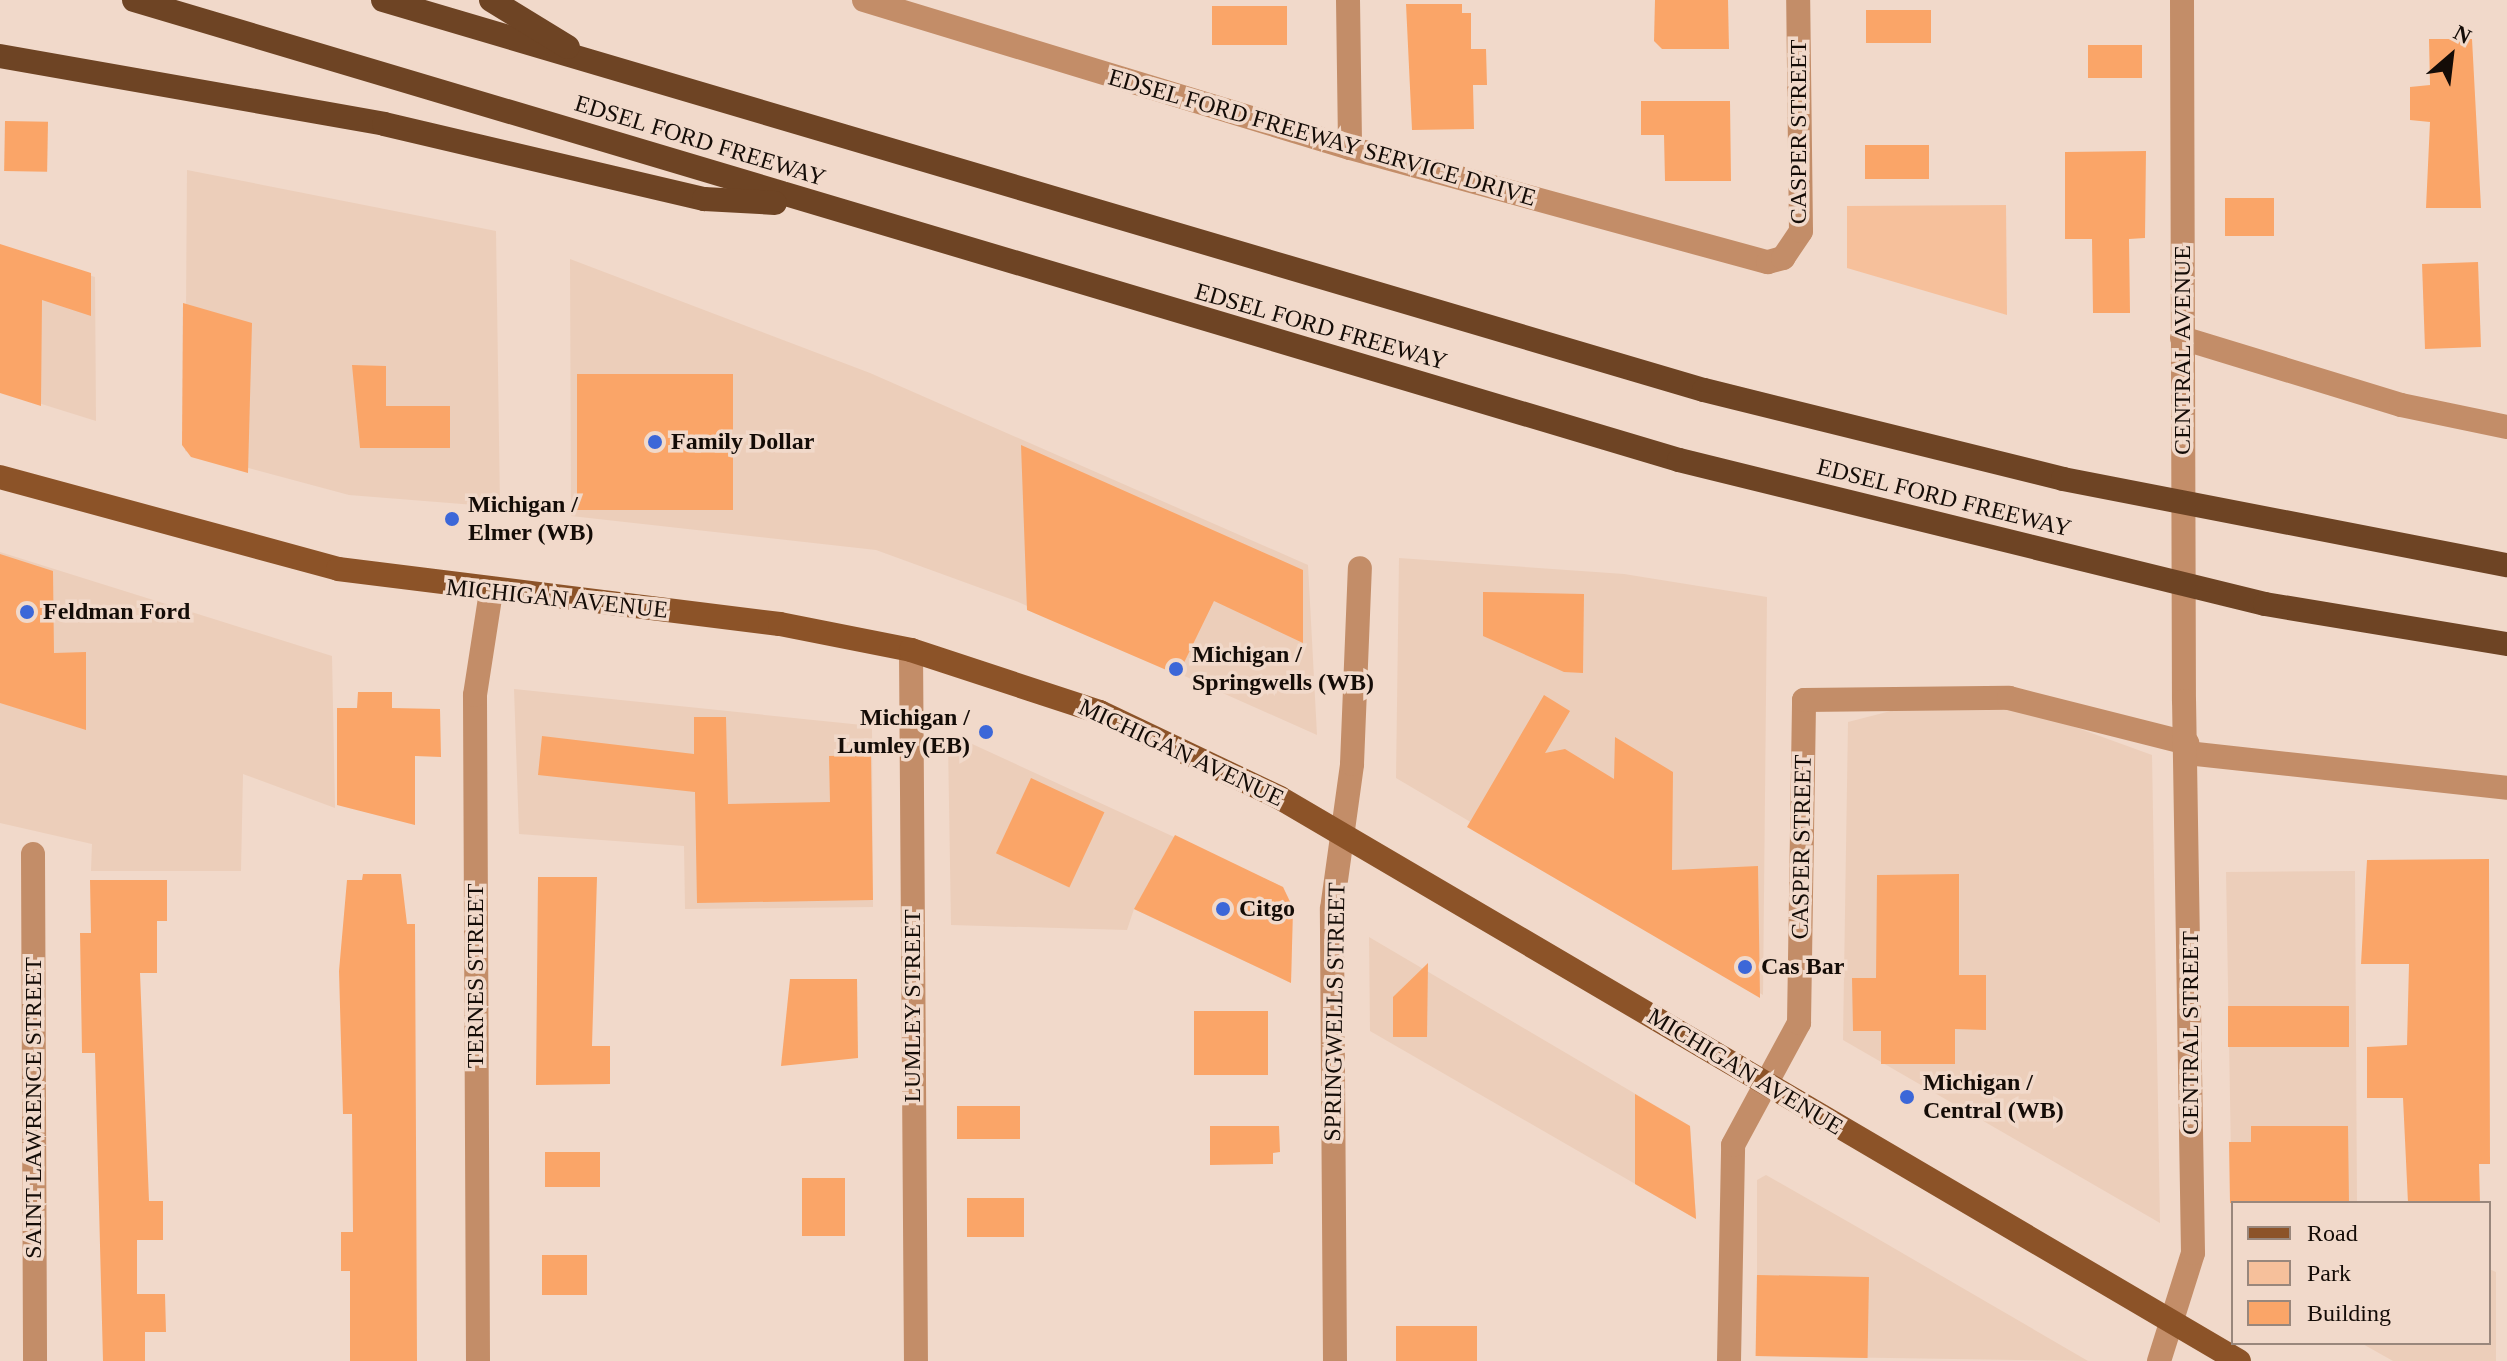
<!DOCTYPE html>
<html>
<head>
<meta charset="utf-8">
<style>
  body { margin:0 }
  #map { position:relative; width:2507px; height:1361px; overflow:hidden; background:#f1d9ca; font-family:"Times New Roman",serif }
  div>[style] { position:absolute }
  .built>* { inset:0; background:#ecceba }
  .green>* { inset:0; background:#f6c09b }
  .building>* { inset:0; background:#faa568; transform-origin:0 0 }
  .minor>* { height:24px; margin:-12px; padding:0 12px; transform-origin:12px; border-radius:12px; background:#c38d68 }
  .tertiary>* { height:24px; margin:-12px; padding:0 12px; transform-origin:12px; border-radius:12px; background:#c38d68 }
  .primary>* { height:24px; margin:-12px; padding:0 12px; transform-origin:12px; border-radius:12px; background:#8c5328 }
  .motorway>* { height:24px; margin:-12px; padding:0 12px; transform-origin:12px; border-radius:12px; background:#6e4424 }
  .dots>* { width:22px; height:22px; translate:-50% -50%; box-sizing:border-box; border:4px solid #f1d9ca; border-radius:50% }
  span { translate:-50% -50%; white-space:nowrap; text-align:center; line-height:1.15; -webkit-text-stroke:7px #f1d9ca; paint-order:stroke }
  .street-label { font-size:24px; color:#140c07 }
  .poi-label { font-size:24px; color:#140c07; font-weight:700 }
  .left { translate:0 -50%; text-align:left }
  .right { translate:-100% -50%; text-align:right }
  .legend { position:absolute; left:2231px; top:1201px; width:260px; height:144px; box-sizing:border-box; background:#f1d9ca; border:2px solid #99877c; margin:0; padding:10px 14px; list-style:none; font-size:24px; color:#140c07 }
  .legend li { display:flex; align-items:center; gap:16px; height:40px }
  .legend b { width:40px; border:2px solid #99877c }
  .north { position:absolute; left:2411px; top:16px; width:80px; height:80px; -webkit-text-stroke:6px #f1d9ca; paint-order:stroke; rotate:28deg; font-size:22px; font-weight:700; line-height:32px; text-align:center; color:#140c07 }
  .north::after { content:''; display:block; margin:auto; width:28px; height:36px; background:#140c07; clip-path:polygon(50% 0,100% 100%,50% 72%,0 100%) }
</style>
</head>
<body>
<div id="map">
  <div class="built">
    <div style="clip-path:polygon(187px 170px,496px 231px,500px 507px,349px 495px,185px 451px)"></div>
    <div style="clip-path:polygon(0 247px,95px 277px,96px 421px,0 391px)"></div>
    <div style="clip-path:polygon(570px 259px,870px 373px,1308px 565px,1317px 735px,1016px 601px,876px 550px,571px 516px)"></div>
    <div style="clip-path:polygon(0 552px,332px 656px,335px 808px,243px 774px,241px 871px,91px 871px,92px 844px,0 823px)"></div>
    <div style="clip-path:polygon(1399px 558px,1624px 574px,1767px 597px,1763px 995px,1396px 778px)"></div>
    <div style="clip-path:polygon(514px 689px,872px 726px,873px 907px,685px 909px,684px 846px,519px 834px)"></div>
    <div style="clip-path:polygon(1918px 704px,2025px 709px,2152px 755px,2160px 1223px,1843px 1040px,1848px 722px)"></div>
    <div style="clip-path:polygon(957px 737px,1283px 887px,1293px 908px,1291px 983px,1134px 909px,1127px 930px,951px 925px,948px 742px)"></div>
    <div style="clip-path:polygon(2355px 871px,2357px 1203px,2233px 1203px,2233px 1267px,2226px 872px)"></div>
    <div style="clip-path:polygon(1369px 937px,1690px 1126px,1696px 1219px,1370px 1031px)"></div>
    <div style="clip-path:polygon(1766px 1175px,1873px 1236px,2088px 1361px,1757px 1356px,1757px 1180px)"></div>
    <div style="clip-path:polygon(2489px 1269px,2496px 1272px,2496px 1361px,2393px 1361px,2361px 1343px,2489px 1343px)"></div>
  </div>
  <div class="green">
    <div style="clip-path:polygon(2006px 205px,2007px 315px,1847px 268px,1847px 206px)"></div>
  </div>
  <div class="building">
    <div style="clip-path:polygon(1655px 0,1728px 0,1729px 49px,1662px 49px,1654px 41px)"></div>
    <div style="clip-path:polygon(1406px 4px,1462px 4px,1462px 13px,1471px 13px,1471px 49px,1486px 49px,1487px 85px,1473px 85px,1474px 129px,1412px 130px)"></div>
    <div style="left:1212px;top:6px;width:75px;height:39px"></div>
    <div style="left:1866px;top:10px;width:65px;height:33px"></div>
    <div style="clip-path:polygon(2429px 39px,2472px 39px,2481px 208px,2426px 208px,2430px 122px,2410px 120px,2410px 87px,2430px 85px)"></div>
    <div style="left:2088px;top:45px;width:54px;height:33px"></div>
    <div style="clip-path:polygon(1641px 101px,1730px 101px,1731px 181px,1665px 181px,1664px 135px,1641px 135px)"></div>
    <div style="left:5px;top:121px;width:43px;height:50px;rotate:1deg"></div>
    <div style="left:1865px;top:145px;width:64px;height:34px"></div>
    <div style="clip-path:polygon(2146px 151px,2145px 238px,2129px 239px,2130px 313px,2093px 313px,2092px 239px,2065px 239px,2065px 152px)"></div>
    <div style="left:2225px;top:198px;width:49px;height:38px"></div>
    <div style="clip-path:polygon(0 244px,91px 273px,91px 316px,42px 300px,41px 406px,0 393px)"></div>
    <div style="left:2478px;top:262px;width:85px;height:56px;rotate:88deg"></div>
    <div style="clip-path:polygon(183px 303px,252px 323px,248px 473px,191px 457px,182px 445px)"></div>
    <div style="clip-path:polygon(352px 365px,386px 366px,386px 406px,450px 406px,450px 448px,360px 448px)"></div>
    <div style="left:577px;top:374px;width:156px;height:136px"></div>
    <div style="clip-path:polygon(1021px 445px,1303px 570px,1303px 643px,1214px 601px,1178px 675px,1027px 610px)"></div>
    <div style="clip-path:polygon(0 554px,53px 571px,54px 653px,86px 652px,86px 730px,0 703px)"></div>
    <div style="clip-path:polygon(1483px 592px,1584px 594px,1583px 673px,1564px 672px,1483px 636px)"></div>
    <div style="clip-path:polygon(358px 692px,392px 692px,392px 708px,440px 709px,441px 757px,415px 756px,415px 825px,337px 805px,337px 708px,357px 708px)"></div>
    <div style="clip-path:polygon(1544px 695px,1570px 711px,1545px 753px,1565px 749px,1614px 779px,1615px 737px,1673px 772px,1672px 870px,1758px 866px,1760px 998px,1467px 827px)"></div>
    <div style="clip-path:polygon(694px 717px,726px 717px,728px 804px,830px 802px,829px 756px,871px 755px,873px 900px,697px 903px,695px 792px,538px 775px,542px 736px,694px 754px)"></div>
    <div style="left:1031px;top:778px;width:81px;height:83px;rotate:25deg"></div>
    <div style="clip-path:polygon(1175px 835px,1283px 887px,1293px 908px,1291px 983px,1134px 909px)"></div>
    <div style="clip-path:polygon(2489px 859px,2490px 1164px,2479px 1164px,2480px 1203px,2408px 1203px,2403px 1098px,2367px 1098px,2367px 1047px,2407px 1045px,2409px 964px,2361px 964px,2367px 860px)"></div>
    <div style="clip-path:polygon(363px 874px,401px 874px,407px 924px,415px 924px,417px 1361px,350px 1361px,350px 1271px,341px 1271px,341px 1232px,353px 1232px,352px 1114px,343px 1114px,339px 971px,347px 880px,362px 880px)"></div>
    <div style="clip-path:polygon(1959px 874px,1959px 975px,1986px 975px,1986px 1030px,1955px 1029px,1955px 1064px,1881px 1064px,1881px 1031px,1853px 1031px,1852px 978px,1876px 978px,1877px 875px)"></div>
    <div style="clip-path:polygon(538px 877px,597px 877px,592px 1046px,610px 1046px,610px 1084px,536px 1085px)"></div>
    <div style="clip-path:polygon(90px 880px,167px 880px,167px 921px,157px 921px,157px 973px,140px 973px,149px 1201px,163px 1201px,163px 1240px,137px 1240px,137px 1294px,165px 1294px,166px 1332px,145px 1332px,145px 1361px,103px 1361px,95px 1053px,82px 1053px,80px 933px,91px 933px)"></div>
    <div style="clip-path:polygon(1428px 963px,1427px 1037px,1393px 1037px,1393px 997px)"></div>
    <div style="clip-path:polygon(790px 979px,857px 979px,858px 1058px,781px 1066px)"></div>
    <div style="left:2349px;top:1006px;width:41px;height:121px;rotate:90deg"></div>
    <div style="left:1194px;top:1011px;width:74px;height:64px"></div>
    <div style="clip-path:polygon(1635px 1094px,1690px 1126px,1696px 1219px,1635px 1184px)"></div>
    <div style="left:957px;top:1106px;width:63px;height:33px"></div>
    <div style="clip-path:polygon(1210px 1126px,1279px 1126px,1280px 1152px,1273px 1153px,1273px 1164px,1210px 1165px)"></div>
    <div style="clip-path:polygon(2251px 1126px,2348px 1126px,2349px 1203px,2230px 1203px,2229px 1142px,2251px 1142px)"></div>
    <div style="left:545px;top:1152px;width:55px;height:35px"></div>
    <div style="left:802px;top:1178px;width:43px;height:58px"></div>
    <div style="left:967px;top:1198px;width:57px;height:39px"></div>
    <div style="left:542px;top:1255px;width:45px;height:40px"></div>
    <div style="left:1757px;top:1275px;width:112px;height:81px;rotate:1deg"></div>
    <div style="left:1396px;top:1326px;width:81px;height:35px"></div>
  </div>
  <div class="minor">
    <div style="left:864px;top:0;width:508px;rotate:16.94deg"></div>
    <div style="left:1350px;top:148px;width:433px;rotate:15.3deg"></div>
    <div style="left:1768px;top:262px;width:16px;rotate:-15deg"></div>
    <div style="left:1783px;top:258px;width:32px;rotate:-56deg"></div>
    <div style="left:1801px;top:231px;width:231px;rotate:-90.7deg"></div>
    <div style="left:1348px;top:0;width:148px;rotate:89.2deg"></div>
    <div style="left:2182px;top:0;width:701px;rotate:89.84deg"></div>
    <div style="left:2182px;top:338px;width:229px;rotate:17deg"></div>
    <div style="left:2401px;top:405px;width:108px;rotate:11.7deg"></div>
    <div style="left:911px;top:650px;width:711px;rotate:89.6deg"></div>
    <div style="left:2187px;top:753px;width:322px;rotate:6.2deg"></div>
    <div style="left:33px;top:854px;width:507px;rotate:89.77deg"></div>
    <div style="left:478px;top:1361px;width:666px;rotate:-90.26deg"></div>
    <div style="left:475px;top:695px;width:104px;rotate:-81.2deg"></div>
    <div style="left:1335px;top:1361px;width:452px;rotate:-90.4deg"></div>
    <div style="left:1332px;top:909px;width:146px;rotate:-82.1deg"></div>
    <div style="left:1352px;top:764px;width:196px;rotate:-87.7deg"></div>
    <div style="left:1729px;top:1361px;width:216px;rotate:-88.9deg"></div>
    <div style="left:1733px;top:1145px;width:139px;rotate:-61.6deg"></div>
    <div style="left:1799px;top:1023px;width:323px;rotate:-89.1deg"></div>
    <div style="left:1804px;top:700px;width:205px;rotate:-0.6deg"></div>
    <div style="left:2009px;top:698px;width:184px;rotate:14.2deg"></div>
  </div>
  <div class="tertiary">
    <div style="left:2159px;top:1361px;width:113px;rotate:-72.5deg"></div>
    <div style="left:2193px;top:1253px;width:552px;rotate:-90.93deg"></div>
  </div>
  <div class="primary">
    <div style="left:0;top:477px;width:350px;rotate:15.2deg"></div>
    <div style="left:338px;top:569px;width:445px;rotate:7.1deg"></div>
    <div style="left:780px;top:624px;width:134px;rotate:11.2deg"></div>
    <div style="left:911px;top:650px;width:199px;rotate:18.2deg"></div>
    <div style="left:1100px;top:712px;width:199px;rotate:25.5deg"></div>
    <div style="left:1280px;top:798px;width:1112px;rotate:30.42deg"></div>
  </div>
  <div class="motorway">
    <div style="left:134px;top:0;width:1612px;rotate:16.58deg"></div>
    <div style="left:1679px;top:460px;width:603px;rotate:13.81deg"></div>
    <div style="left:2265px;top:604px;width:245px;rotate:9.4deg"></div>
    <div style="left:383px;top:0;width:1377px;rotate:16.45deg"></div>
    <div style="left:1704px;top:390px;width:370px;rotate:13.9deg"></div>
    <div style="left:2063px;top:479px;width:452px;rotate:11deg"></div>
    <div style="left:491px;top:0;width:90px;rotate:31.4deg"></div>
    <div style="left:0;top:56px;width:390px;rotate:10deg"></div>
    <div style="left:384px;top:124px;width:329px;rotate:13.2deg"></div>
    <div style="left:704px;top:199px;width:71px;rotate:3.2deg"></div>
  </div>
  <div class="dots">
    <div style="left:655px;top:442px;background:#3c67d8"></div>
    <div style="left:452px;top:519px;background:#3c67d8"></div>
    <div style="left:27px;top:612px;background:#3c67d8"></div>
    <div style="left:1176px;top:669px;background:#3c67d8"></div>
    <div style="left:986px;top:732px;background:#3c67d8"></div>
    <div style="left:1223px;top:909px;background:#3c67d8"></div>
    <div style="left:1745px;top:967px;background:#3c67d8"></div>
    <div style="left:1907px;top:1097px;background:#3c67d8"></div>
  </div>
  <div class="street-label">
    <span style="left:1799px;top:132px;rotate:-90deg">CASPER STREET</span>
    <span style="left:1322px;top:138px;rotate:16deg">EDSEL FORD FREEWAY SERVICE DRIVE</span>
    <span style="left:700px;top:141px;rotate:17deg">EDSEL FORD FREEWAY</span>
    <span style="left:1321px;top:327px;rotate:16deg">EDSEL FORD FREEWAY</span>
    <span style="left:2183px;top:350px;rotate:-90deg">CENTRAL AVENUE</span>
    <span style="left:1944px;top:498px;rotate:14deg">EDSEL FORD FREEWAY</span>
    <span style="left:557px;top:599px;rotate:6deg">MICHIGAN AVENUE</span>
    <span style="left:1181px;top:753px;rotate:25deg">MICHIGAN AVENUE</span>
    <span style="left:1802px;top:847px;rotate:-89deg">CASPER STREET</span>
    <span style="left:476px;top:976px;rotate:-90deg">TERNES STREET</span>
    <span style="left:913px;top:1006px;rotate:-90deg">LUMLEY STREET</span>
    <span style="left:1335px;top:1012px;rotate:-89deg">SPRINGWELLS STREET</span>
    <span style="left:2191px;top:1033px;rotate:-90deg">CENTRAL STREET</span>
    <span style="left:1745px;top:1072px;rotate:31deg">MICHIGAN AVENUE</span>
    <span style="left:34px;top:1108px;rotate:-90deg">SAINT LAWRENCE STREET</span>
  </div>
  <div class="poi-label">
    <span class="left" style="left:671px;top:442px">Family Dollar</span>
    <span class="left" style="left:468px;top:519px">Michigan /<br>Elmer (WB)</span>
    <span class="left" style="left:43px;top:612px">Feldman Ford</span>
    <span class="left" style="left:1192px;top:669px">Michigan /<br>Springwells (WB)</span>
    <span class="right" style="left:970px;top:732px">Michigan /<br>Lumley (EB)</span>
    <span class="left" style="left:1239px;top:909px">Citgo</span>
    <span class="left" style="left:1761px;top:967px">Cas Bar</span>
    <span class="left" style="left:1923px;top:1097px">Michigan /<br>Central (WB)</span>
  </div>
  <ul class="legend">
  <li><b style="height:10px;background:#8c5328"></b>Road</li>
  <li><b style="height:22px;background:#f6c09b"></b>Park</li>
  <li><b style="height:22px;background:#faa568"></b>Building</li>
  </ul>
  <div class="north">N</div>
</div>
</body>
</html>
